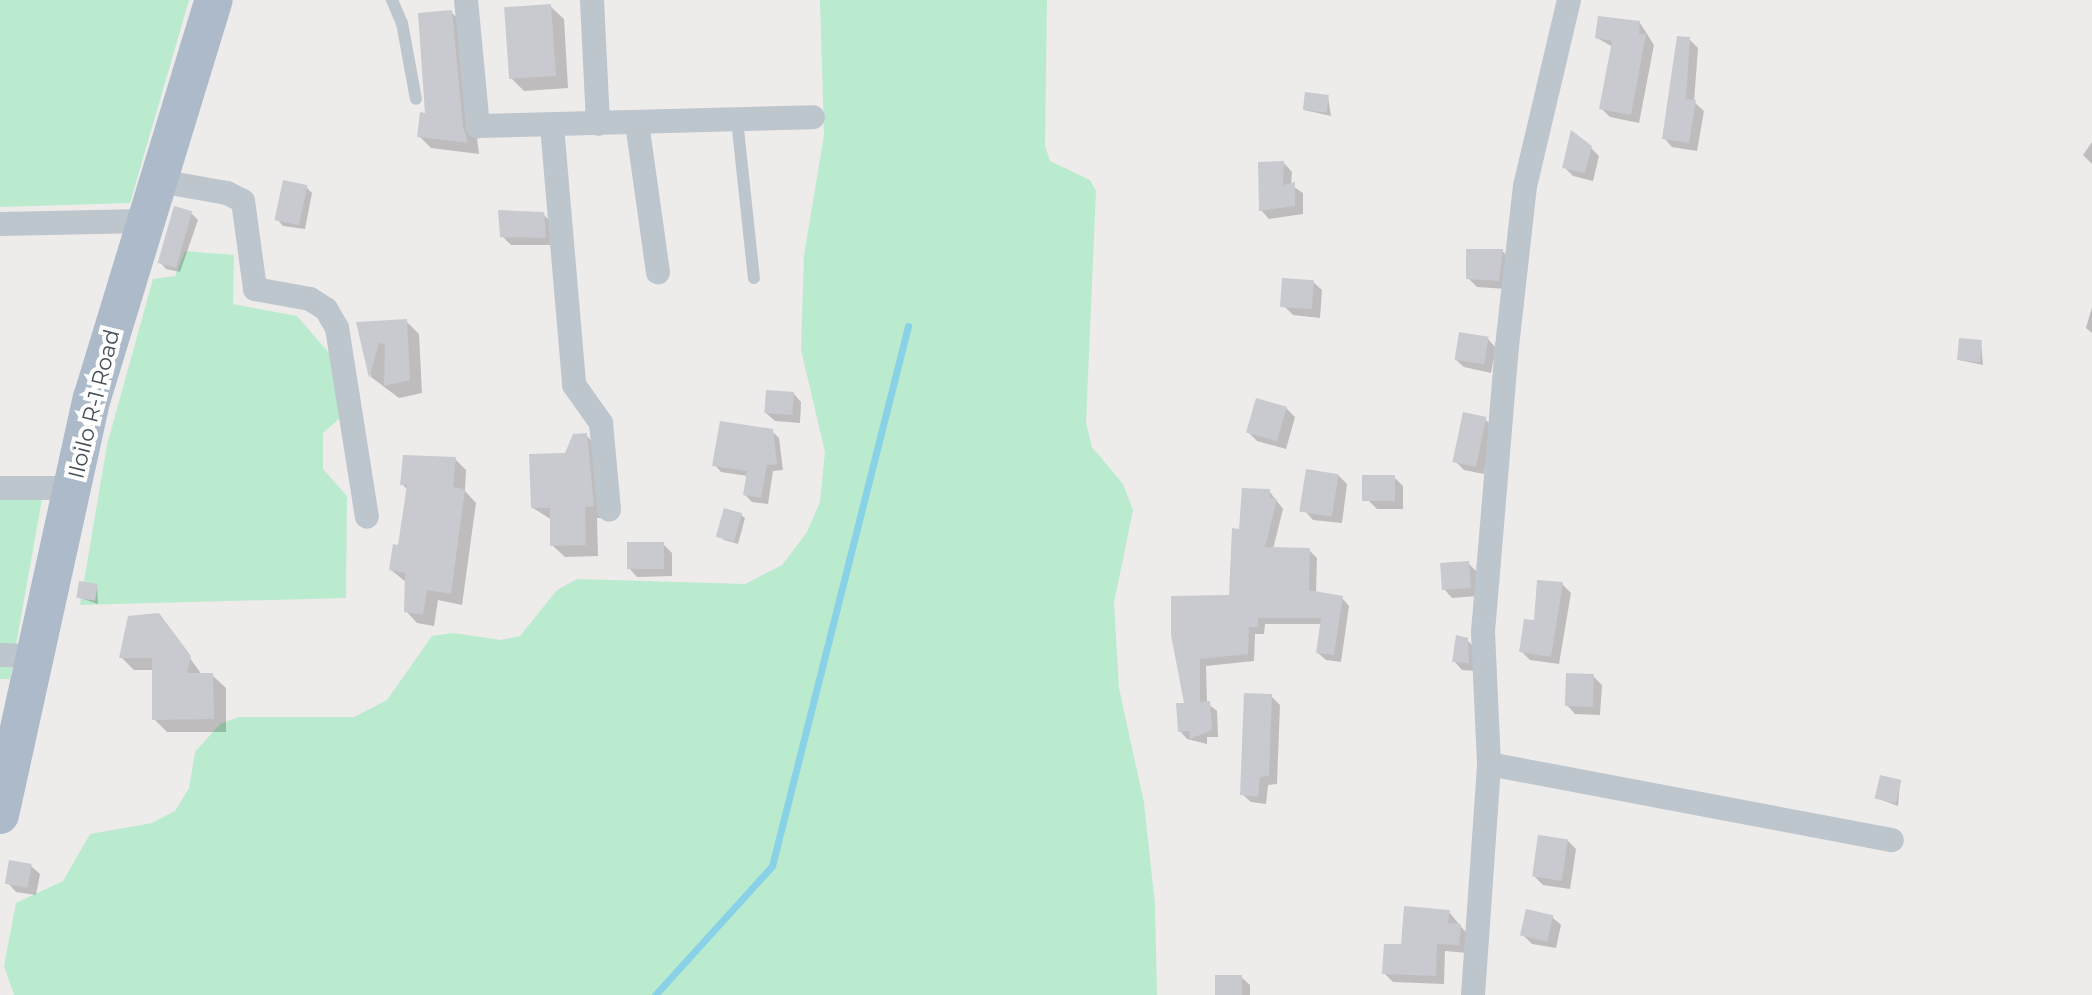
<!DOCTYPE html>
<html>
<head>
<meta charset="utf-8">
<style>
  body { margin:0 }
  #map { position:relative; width:2092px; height:995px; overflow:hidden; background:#eeebeb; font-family:Montserrat,sans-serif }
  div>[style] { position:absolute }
  .green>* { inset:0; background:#baebce }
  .shadow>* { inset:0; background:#0003 }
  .stream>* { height:7px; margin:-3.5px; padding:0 3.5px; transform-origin:3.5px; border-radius:3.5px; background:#89d1e6 }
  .building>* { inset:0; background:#c8cad0; transform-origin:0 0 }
  .lane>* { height:12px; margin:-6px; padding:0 6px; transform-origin:6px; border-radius:6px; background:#bdc5cd }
  .street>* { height:24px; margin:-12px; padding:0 12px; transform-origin:12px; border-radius:12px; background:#bdc5cd }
  .primary>* { height:38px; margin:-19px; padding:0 19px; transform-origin:19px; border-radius:19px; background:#acbaca }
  span { translate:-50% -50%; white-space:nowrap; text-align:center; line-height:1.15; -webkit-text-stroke:8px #fff; paint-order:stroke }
  .street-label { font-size:22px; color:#454e57 }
</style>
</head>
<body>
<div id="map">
  <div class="green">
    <div style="clip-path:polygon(0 0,189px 0,130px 203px,0 207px)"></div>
    <div style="clip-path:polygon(820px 0,1047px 0,1045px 146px,1050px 161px,1090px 180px,1096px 191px,1086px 423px,1092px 447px,1123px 484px,1133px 510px,1114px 603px,1119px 688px,1144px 803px,1155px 905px,1157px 995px,14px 995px,4px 966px,16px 903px,63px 881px,90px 834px,152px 823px,175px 811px,189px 788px,195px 752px,220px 724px,239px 717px,354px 717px,387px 700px,432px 636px,453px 633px,501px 640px,520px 636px,557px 590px,577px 579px,745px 584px,782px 565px,807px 532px,820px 502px,825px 452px,801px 350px,804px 255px,824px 135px)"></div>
    <div style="clip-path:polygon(185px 251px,234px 255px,233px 304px,297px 316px,329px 353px,340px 418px,323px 433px,323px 469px,347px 496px,346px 598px,80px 605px,107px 445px,153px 279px,175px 276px)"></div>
    <div style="clip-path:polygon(0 498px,42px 499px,10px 679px,0 679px)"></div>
  </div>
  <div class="shadow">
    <div style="clip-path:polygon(550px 6px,564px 19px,568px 88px,524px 91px,511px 78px)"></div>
    <div style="clip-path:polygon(451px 12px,463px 24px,479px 154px,431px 148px,419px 136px)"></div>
    <div style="clip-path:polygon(1640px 23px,1654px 45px,1639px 123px,1610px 117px,1601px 108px,1613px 47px,1597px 38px)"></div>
    <div style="clip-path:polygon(1689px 39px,1698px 48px,1694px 102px,1704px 111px,1697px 151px,1672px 147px,1664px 138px)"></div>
    <div style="clip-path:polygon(1328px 97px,1331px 116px,1304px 110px)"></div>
    <div style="clip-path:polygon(2092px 142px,2092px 164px,2083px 155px)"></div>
    <div style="clip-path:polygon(1590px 147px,1599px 156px,1593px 181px,1573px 176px,1564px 167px)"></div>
    <div style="clip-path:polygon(1284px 163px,1292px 172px,1291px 185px,1303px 193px,1303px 214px,1269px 219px,1261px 210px)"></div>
    <div style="clip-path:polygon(306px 187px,312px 193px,305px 229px,283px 226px,277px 219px)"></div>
    <div style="clip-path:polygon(191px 213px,198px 220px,180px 272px,166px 269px,159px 261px)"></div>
    <div style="clip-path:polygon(543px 214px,552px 223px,553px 245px,511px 245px,502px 236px)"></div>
    <div style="clip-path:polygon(1502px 251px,1511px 259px,1507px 289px,1477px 287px,1468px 278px)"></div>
    <div style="clip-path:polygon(1313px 282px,1322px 290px,1320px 318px,1293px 315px,1284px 306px)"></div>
    <div style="clip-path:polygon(2092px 307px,2092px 333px,2086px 328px)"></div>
    <div style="clip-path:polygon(406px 321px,419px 334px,422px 393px,399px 398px,371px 377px,359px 323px)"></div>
    <div style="clip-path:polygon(1488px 339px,1496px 348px,1491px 373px,1464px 367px,1455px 359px)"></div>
    <div style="clip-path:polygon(1981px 342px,1983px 365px,1959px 360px)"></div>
    <div style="clip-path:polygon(793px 393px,801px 402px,800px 423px,775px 421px,766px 413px)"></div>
    <div style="clip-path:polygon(1286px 408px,1295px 417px,1286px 449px,1257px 441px,1248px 432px)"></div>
    <div style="clip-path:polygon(1485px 419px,1493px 427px,1484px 474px,1464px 470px,1456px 462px)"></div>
    <div style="clip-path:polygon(772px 431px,779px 438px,783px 470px,773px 471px,768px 504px,752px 502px,745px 495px,748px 476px,721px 472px,715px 465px)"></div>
    <div style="clip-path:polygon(586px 435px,598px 448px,605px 518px,597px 518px,598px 556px,565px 557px,552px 545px,552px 520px,533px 508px,567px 454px)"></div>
    <div style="clip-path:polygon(455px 459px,466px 470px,465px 491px,476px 503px,462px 605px,438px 600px,434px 626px,417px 623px,406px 611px,406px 582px,391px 570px,400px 547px,408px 490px,402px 484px)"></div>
    <div style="clip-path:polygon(1338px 475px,1347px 484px,1342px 523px,1313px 520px,1305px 511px)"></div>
    <div style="clip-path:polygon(1394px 477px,1403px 486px,1403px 509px,1377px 509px,1368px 500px)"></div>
    <div style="clip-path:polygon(1269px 491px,1283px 509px,1273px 549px,1309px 550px,1317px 558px,1316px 593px,1342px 598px,1349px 606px,1341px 662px,1326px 660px,1318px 653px,1322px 624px,1265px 624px,1264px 634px,1255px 634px,1254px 661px,1206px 666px,1207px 703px,1217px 711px,1218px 737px,1207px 737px,1207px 744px,1187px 739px,1180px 731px,1187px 704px,1173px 635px,1231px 597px,1240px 531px)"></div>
    <div style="clip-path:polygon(741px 515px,745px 518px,738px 544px,724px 540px,720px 536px)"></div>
    <div style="clip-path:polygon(663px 544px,672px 553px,672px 576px,637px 577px,629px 568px)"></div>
    <div style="clip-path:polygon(1468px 563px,1477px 572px,1478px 596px,1452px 598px,1444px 589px)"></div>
    <div style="clip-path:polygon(1562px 584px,1571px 593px,1559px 664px,1530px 660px,1521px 651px)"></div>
    <div style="clip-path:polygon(97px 586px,98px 604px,78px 597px)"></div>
    <div style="clip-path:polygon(159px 615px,202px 675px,212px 675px,226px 688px,226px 732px,167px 732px,154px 719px,154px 670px,134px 670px,121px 657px)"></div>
    <div style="clip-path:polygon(1467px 640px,1476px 649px,1477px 671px,1462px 670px,1454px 661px)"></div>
    <div style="clip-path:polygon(1593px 676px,1602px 685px,1600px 715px,1575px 714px,1567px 705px)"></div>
    <div style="clip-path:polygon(1271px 696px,1280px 705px,1277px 784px,1268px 785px,1266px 804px,1251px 802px,1242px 794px)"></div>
    <div style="clip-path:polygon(1900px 782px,1898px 806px,1876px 798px)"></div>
    <div style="clip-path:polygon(1567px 840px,1576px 849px,1570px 889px,1543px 885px,1534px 876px)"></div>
    <div style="clip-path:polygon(31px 866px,40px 874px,36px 895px,16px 892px,8px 883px)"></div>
    <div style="clip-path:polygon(1449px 912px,1468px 935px,1467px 953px,1445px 951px,1444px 984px,1393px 982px,1384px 973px,1403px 947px)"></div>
    <div style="clip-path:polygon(1552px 917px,1561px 925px,1556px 948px,1532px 944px,1523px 935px)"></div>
    <div style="clip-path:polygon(1241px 977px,1250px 985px,1250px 995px,1217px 995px)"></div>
  </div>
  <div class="stream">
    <div style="left:655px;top:995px;width:174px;rotate:-47.8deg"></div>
    <div style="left:772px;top:866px;width:557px;rotate:-75.86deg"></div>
  </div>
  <div class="building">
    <div style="left:551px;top:4px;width:72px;height:47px;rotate:86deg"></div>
    <div style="clip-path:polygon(452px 10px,463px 127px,468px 143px,417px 137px,420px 112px,425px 113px,418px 13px)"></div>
    <div style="clip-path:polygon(1598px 16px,1640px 21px,1639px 34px,1646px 34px,1631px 115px,1599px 109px,1612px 41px,1595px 38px)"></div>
    <div style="clip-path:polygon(1677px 36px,1690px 37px,1686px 99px,1696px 100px,1689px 143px,1662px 139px)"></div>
    <div style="left:1305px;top:92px;width:24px;height:18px;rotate:7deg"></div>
    <div style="clip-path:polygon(1571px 130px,1592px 146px,1585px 173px,1562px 168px)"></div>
    <div style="clip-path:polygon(1284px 161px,1283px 185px,1295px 182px,1295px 206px,1259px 211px,1258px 162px)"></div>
    <div style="left:283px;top:180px;width:25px;height:41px;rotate:12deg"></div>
    <div style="left:174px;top:206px;width:19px;height:59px;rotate:16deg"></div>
    <div style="clip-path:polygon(498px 210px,544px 212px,546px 238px,500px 237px)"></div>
    <div style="clip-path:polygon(1466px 249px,1503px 249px,1499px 281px,1466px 279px)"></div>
    <div style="left:1282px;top:278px;width:32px;height:29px;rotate:4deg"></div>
    <div style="clip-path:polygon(407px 319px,410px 380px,384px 386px,385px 344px,379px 343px,369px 378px,356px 322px)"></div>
    <div style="left:1459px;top:332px;width:30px;height:28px;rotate:9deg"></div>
    <div style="left:1959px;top:338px;width:23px;height:22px;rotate:5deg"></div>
    <div style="left:766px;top:390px;width:28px;height:23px;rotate:4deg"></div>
    <div style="left:1256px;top:398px;width:32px;height:36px;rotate:16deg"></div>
    <div style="left:1463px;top:412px;width:24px;height:51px;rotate:12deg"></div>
    <div style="clip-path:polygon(720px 421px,773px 429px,777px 464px,767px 465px,761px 498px,743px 495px,747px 471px,712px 466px)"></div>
    <div style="clip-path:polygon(587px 433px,594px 506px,585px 507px,586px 545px,550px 546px,550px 508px,531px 508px,529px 454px,565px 453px,573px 434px)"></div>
    <div style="clip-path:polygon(403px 455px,456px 457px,453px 487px,465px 489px,451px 594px,427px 590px,423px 615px,404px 612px,405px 573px,389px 570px,393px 544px,398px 545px,407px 485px,400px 485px)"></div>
    <div style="left:1306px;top:469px;width:33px;height:43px;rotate:9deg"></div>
    <div style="left:1362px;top:475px;width:33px;height:26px"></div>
    <div style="clip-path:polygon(1242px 488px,1270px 489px,1270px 498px,1277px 499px,1265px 547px,1310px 548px,1309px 590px,1343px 596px,1334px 655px,1316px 653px,1321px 618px,1258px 618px,1258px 627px,1249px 627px,1248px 654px,1200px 659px,1200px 702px,1210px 701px,1212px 730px,1190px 739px,1189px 731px,1178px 732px,1176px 703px,1184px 703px,1171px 635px,1171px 596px,1229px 595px,1232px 528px,1239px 529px)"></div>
    <div style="left:724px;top:508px;width:19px;height:30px;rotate:16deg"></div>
    <div style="left:664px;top:542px;width:27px;height:37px;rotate:90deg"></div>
    <div style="left:1469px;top:561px;width:27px;height:29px;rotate:86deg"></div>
    <div style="clip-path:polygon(1537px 580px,1563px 582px,1551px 657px,1519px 652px,1524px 619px,1534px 620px)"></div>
    <div style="left:79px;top:581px;width:19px;height:17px;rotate:9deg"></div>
    <div style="clip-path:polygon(159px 613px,191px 656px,187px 673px,213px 673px,214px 719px,152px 720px,152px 658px,119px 658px,128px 616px)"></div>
    <div style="clip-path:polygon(1456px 635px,1468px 638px,1469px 663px,1452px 662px)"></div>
    <div style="left:1566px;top:673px;width:28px;height:33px;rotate:2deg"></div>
    <div style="clip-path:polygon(1244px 693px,1272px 694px,1269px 776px,1260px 777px,1258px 797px,1240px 795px)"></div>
    <div style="left:1880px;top:775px;width:22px;height:24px;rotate:13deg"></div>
    <div style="left:1538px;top:835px;width:30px;height:42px;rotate:8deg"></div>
    <div style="left:9px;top:860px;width:23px;height:24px;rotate:10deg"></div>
    <div style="clip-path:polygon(1404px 906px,1450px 910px,1448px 923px,1461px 924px,1459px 945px,1437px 944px,1436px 976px,1382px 974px,1384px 944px,1401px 944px)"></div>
    <div style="left:1526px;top:909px;width:28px;height:27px;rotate:13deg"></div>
    <div style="left:1215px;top:975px;width:27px;height:20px"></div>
  </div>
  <div class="lane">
    <div style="left:392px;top:0;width:25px;rotate:67deg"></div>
    <div style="left:402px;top:23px;width:77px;rotate:79.6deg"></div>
    <div style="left:737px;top:120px;width:159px;rotate:83.9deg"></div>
  </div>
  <div class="street">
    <div style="left:466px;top:0;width:127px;rotate:84.6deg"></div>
    <div style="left:478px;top:126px;width:335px;rotate:-1.5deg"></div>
    <div style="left:592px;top:0;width:124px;rotate:87.2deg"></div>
    <div style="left:1569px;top:0;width:191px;rotate:103.3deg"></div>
    <div style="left:1525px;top:186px;width:161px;rotate:96.4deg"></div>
    <div style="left:1507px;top:346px;width:287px;rotate:94.8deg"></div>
    <div style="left:1483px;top:632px;width:132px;rotate:87.4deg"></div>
    <div style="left:1489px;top:764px;width:410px;rotate:10.7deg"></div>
    <div style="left:637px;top:123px;width:151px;rotate:82deg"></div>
    <div style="left:552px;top:126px;width:260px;rotate:85.1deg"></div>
    <div style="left:574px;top:385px;width:47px;rotate:54.6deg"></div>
    <div style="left:601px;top:423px;width:87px;rotate:84.7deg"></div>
    <div style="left:159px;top:181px;width:69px;rotate:10deg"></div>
    <div style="left:227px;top:193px;width:18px;rotate:27deg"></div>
    <div style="left:243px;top:201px;width:89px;rotate:82.2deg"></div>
    <div style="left:255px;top:289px;width:56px;rotate:10.3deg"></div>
    <div style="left:310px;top:299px;width:19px;rotate:32deg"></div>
    <div style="left:326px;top:309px;width:22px;rotate:60deg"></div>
    <div style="left:337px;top:328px;width:191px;rotate:81deg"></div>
    <div style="left:0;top:224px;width:145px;rotate:-1.2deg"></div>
    <div style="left:0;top:488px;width:73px"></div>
    <div style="left:0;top:655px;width:32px;rotate:2deg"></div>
    <div style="left:1473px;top:995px;width:232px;rotate:-86deg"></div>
  </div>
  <div class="primary">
    <div style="left:0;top:815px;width:427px;rotate:-77.6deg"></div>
    <div style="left:92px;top:398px;width:416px;rotate:-73deg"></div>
  </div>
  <div class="street-label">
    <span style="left:94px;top:404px;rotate:-76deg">Iloilo R-1 Road</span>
  </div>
</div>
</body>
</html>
